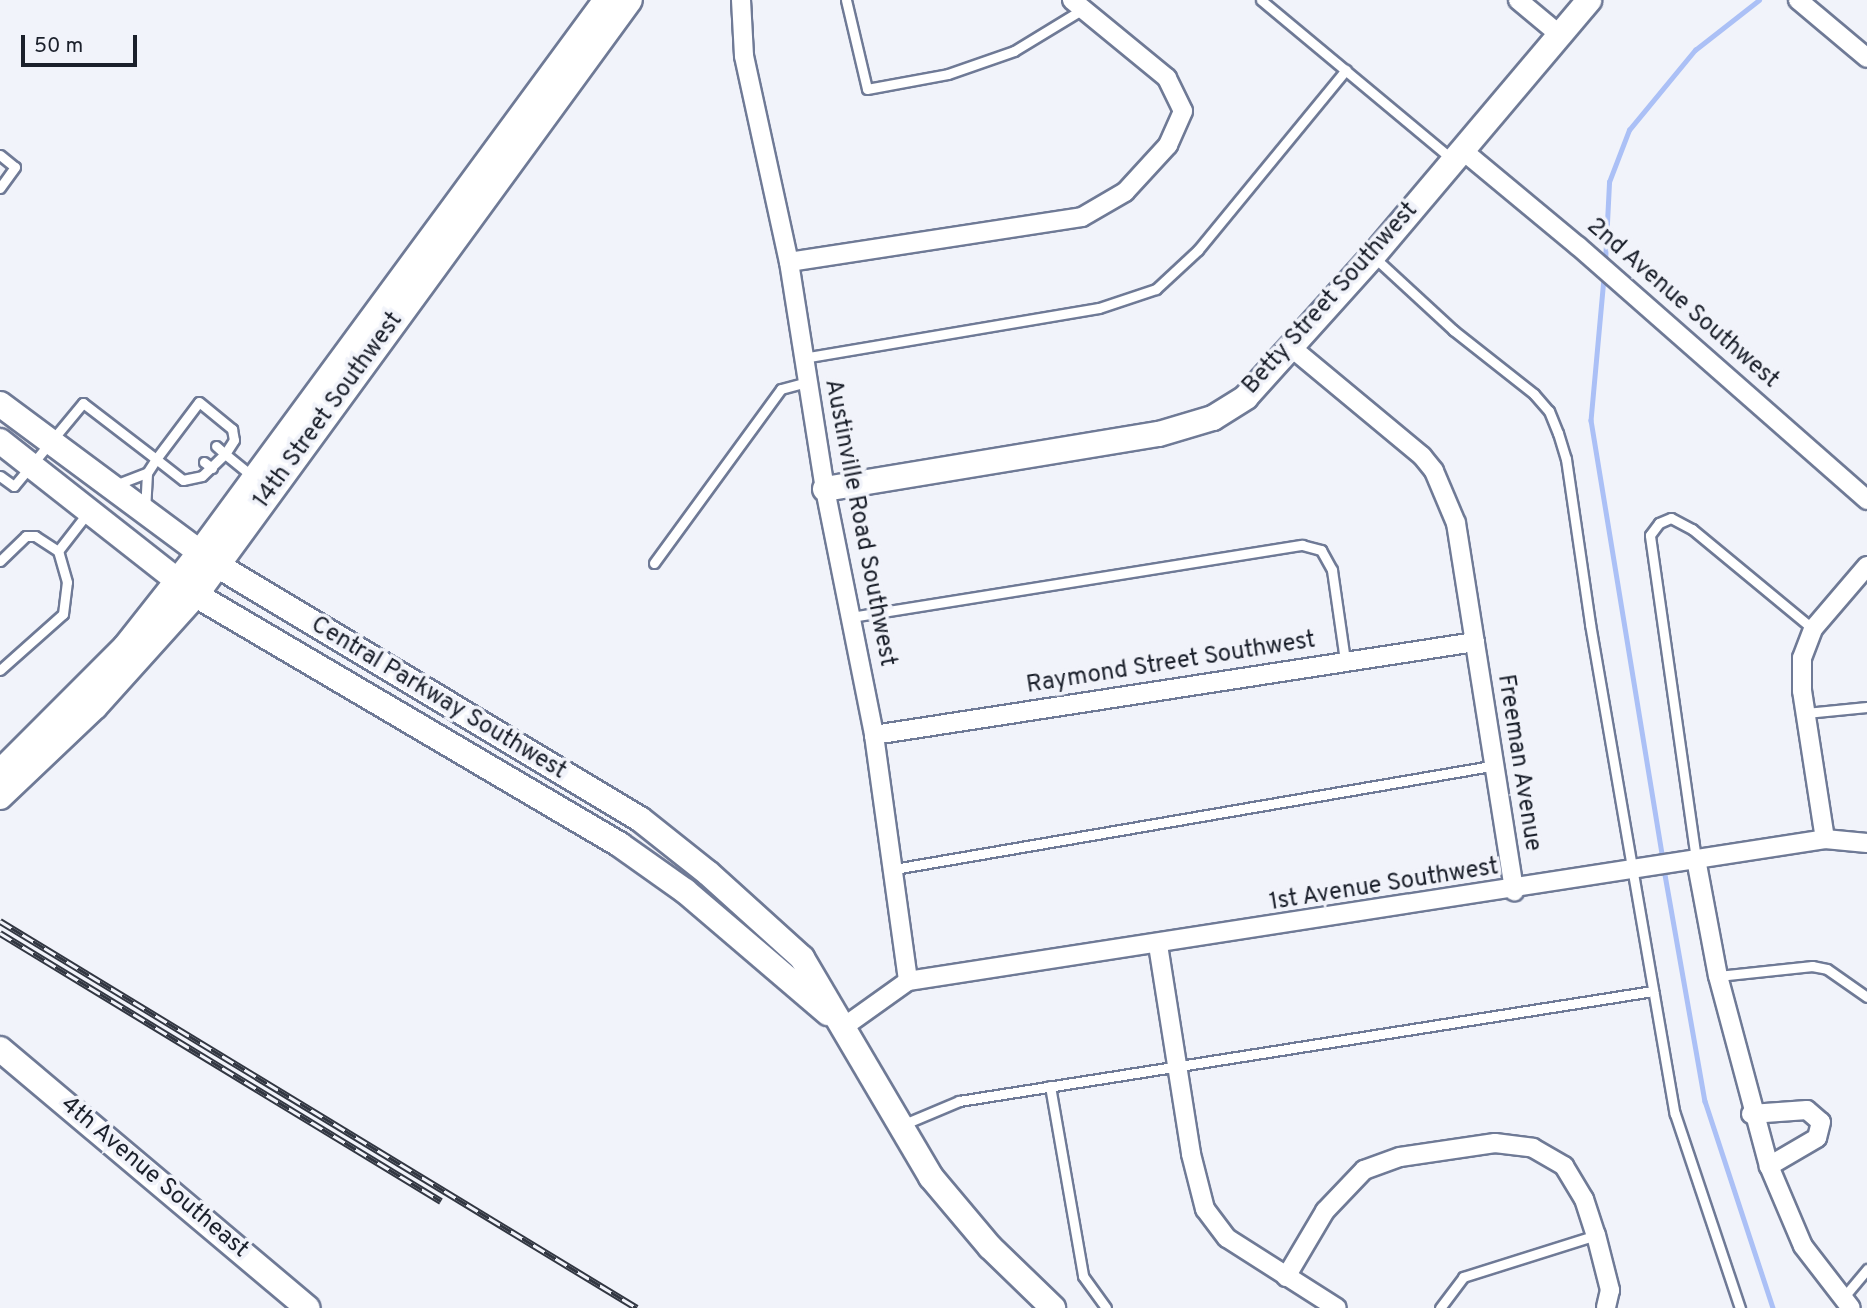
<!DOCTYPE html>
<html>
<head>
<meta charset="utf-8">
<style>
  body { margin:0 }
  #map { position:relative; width:1867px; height:1308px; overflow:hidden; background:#f1f3fa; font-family:Overpass,sans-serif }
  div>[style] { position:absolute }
  .stream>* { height:4.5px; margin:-2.25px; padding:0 2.25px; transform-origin:2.25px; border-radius:2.25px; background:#abc0f6 }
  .roads { filter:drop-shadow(2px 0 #6f7a96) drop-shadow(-2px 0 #6f7a96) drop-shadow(0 2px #6f7a96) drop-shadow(0 -2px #6f7a96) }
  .lane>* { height:9px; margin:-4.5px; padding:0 4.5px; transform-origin:4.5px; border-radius:4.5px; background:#fff }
  .street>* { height:18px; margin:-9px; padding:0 9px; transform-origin:9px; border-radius:9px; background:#fff }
  .secondary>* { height:24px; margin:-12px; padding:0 12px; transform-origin:12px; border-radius:12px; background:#fff }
  .rail>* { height:7px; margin-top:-3.5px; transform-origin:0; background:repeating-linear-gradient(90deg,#f1f3fa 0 13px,#323742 0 26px); box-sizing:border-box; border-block:2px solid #323742 }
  span { translate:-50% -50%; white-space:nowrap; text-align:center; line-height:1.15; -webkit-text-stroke:7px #f1f3fa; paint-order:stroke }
  .street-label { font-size:24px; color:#1b202b }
  .scale { position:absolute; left:21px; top:35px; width:116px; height:32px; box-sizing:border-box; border:4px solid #1b202b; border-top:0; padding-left:9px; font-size:21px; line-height:24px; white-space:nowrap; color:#1b202b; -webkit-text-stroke:5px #f1f3fa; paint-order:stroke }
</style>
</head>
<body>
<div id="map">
  <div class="stream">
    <div style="left:1605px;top:262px;width:80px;rotate:-87.1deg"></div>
    <div style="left:1609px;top:182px;width:56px;rotate:-69deg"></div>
    <div style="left:1629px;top:130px;width:104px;rotate:-50.5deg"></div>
    <div style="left:1695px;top:50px;width:81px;rotate:-38deg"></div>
    <div style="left:1604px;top:278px;width:143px;rotate:95.2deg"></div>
    <div style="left:1591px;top:420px;width:447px;rotate:80.7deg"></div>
    <div style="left:1664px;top:869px;width:236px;rotate:80deg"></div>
    <div style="left:1705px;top:1101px;width:218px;rotate:71.8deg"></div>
  </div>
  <div class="roads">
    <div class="lane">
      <div style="left:846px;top:0;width:91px;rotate:76.7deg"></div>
      <div style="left:867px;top:89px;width:82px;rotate:-10.5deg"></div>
      <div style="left:948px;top:74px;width:70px;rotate:-19.2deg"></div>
      <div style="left:1014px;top:51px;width:81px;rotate:-31.3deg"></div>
      <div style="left:1261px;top:0;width:249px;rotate:39.8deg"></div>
      <div style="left:0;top:155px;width:19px;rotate:39deg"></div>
      <div style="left:15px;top:167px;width:26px;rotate:126deg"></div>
      <div style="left:1374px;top:257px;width:108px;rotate:42.7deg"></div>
      <div style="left:1453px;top:330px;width:103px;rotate:38.3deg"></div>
      <div style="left:1534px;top:394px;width:23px;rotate:49deg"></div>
      <div style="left:1549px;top:411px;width:24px;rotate:68deg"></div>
      <div style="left:1558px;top:433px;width:27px;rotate:73deg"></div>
      <div style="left:1566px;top:459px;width:167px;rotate:81.7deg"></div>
      <div style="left:1590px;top:624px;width:497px;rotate:80.2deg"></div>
      <div style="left:1675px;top:1114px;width:205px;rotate:71.5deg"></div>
      <div style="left:803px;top:358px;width:300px;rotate:-9.6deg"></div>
      <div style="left:1099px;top:308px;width:60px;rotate:-18.4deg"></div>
      <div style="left:1156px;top:289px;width:57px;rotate:-42.9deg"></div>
      <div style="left:1198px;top:250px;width:233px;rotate:-50.6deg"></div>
      <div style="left:204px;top:462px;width:10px;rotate:37deg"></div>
      <div style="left:147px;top:473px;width:17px;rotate:-57deg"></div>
      <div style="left:156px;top:459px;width:34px;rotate:38deg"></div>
      <div style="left:183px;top:480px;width:19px;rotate:-12deg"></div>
      <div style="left:202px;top:476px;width:32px;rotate:-44deg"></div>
      <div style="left:225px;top:454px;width:12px;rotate:-138deg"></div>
      <div style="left:0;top:476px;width:17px;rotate:36deg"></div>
      <div style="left:14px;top:486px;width:108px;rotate:-50.3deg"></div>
      <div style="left:83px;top:403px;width:92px;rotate:37.5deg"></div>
      <div style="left:156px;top:459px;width:71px;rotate:-53deg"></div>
      <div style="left:199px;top:402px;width:43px;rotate:39.3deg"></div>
      <div style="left:232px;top:429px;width:11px;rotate:80deg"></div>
      <div style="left:234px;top:440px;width:17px;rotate:123deg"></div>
      <div style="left:225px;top:454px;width:36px;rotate:39deg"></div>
      <div style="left:115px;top:485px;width:34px;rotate:-21deg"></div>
      <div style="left:147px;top:473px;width:36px;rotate:93deg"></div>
      <div style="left:0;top:561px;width:36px;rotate:-44deg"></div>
      <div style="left:26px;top:536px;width:9px"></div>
      <div style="left:35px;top:536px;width:27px;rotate:33deg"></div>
      <div style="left:654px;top:563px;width:215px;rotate:-53.9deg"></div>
      <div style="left:781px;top:389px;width:27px;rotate:-15deg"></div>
      <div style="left:851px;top:617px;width:457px;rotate:-9.1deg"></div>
      <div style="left:1302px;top:545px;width:20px;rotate:15deg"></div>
      <div style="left:1321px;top:550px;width:23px;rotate:61deg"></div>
      <div style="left:1332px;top:570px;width:91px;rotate:81.8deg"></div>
      <div style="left:0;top:670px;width:84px;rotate:-41.6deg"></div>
      <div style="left:63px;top:614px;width:32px;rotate:-83deg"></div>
      <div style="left:67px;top:582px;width:32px;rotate:-106deg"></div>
      <div style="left:58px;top:551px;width:51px;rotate:-52.2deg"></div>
      <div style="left:1806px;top:713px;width:61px;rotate:-5.6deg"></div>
      <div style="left:1696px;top:859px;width:327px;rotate:-98.1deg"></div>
      <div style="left:1650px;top:535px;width:15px;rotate:-53deg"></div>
      <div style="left:1659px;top:523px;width:13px;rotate:-23deg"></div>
      <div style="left:1671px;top:518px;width:24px;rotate:28deg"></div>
      <div style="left:1692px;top:529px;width:157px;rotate:39.6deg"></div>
      <div style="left:894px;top:869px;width:606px;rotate:-9.79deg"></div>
      <div style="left:1718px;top:976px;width:95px;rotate:-6.1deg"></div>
      <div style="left:1812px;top:966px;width:15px;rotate:11deg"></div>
      <div style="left:1827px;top:969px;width:49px;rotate:35deg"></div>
      <div style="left:1050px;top:1086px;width:193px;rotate:80.1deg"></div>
      <div style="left:1083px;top:1276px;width:39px;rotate:54deg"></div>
      <div style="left:902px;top:1125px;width:62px;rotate:-22.8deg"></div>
      <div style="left:959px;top:1101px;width:703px;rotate:-9.01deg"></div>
      <div style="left:1843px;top:1298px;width:38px;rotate:-50deg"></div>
      <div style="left:1440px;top:1308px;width:39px;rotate:-53deg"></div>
      <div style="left:1463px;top:1277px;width:139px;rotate:-17.5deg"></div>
    </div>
    <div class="street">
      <div style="left:741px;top:0;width:56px;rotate:86.9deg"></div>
      <div style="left:744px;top:56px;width:211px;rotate:77.7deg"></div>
      <div style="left:789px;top:262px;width:230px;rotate:81deg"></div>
      <div style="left:825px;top:489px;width:251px;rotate:78.7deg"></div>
      <div style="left:874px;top:735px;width:248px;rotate:82.1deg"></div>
      <div style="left:1518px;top:0;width:55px;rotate:39.8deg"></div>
      <div style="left:1798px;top:0;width:90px;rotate:40deg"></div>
      <div style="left:1461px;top:149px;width:152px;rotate:39.7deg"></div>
      <div style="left:1578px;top:246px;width:385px;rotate:41.3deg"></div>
      <div style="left:789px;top:262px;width:296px;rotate:-8.7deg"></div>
      <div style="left:1082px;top:217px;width:50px;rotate:-30.2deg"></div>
      <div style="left:1125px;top:192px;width:64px;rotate:-47.5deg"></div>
      <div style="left:1168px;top:145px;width:37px;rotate:-66deg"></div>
      <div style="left:1183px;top:111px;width:37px;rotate:-116deg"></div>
      <div style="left:1167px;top:78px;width:123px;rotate:-140.6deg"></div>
      <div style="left:1292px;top:348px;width:169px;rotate:39.7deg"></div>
      <div style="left:1422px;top:456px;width:19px;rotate:51deg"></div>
      <div style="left:1434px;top:471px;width:56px;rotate:67.1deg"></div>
      <div style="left:1456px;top:523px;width:373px;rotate:81deg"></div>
      <div style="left:874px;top:735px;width:608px;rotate:-8.8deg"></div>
      <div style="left:1825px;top:839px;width:150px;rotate:-98.8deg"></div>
      <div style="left:1802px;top:691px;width:33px;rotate:-90deg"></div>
      <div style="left:1802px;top:658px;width:31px;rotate:-69deg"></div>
      <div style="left:1813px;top:629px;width:83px;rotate:-49.4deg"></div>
      <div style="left:1696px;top:859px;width:119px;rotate:79.4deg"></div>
      <div style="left:1718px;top:976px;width:197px;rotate:75deg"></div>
      <div style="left:1769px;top:1166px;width:87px;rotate:67deg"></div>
      <div style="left:1803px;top:1246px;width:78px;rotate:52.3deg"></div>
      <div style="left:1158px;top:945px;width:212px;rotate:81deg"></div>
      <div style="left:1191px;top:1154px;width:57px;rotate:75.7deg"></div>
      <div style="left:1205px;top:1209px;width:36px;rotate:53deg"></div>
      <div style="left:1227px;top:1238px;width:130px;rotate:32.5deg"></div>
      <div style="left:845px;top:1026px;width:77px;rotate:-35.5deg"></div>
      <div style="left:908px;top:981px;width:928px;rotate:-8.8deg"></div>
      <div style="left:1825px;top:839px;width:42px;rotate:5.4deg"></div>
      <div style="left:1751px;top:1114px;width:56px;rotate:-4.1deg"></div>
      <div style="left:1807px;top:1110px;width:18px;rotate:41deg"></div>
      <div style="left:1821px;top:1122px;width:16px;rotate:104deg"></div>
      <div style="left:1817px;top:1138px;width:56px;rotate:149.7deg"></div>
      <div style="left:1286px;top:1277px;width:77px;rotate:-59.4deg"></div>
      <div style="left:1325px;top:1211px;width:57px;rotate:-46.4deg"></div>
      <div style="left:1364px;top:1170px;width:38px;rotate:-20deg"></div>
      <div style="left:1400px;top:1157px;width:96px;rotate:-8.4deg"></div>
      <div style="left:1495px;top:1143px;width:38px;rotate:7deg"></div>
      <div style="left:1533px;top:1148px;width:36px;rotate:30deg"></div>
      <div style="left:1564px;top:1166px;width:39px;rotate:59deg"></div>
      <div style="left:1584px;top:1199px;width:38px;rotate:72deg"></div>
      <div style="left:1596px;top:1235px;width:57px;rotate:75.7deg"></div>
      <div style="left:1610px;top:1290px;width:18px;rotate:103deg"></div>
    </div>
    <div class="secondary">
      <div style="left:0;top:404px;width:270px;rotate:36.6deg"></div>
      <div style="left:217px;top:565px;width:493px;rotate:31deg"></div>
      <div style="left:640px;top:819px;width:87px;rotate:38.5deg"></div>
      <div style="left:708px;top:873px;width:127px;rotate:42.1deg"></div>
      <div style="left:802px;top:958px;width:254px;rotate:59.5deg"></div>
      <div style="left:931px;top:1177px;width:92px;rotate:49.9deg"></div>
      <div style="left:990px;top:1247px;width:88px;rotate:44.1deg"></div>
      <div style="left:0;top:441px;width:249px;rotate:38.2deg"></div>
      <div style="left:196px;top:595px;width:492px;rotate:30.5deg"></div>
      <div style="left:620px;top:845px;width:80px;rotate:35.3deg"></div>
      <div style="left:685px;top:891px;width:188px;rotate:40.5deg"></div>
      <div style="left:825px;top:489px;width:338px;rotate:-9.4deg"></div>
      <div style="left:1159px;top:434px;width:56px;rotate:-16.5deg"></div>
      <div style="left:1213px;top:418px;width:39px;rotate:-32deg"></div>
      <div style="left:1246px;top:397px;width:190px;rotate:-48deg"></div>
      <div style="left:1373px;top:256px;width:335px;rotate:-49.8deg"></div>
      <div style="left:0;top:772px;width:177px;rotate:-45deg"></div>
      <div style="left:125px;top:647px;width:121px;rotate:-51.7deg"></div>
      <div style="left:200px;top:552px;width:685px;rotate:-53.67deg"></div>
      <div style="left:0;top:797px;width:131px;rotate:-43.5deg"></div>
      <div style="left:95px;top:707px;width:151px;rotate:-48deg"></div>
      <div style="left:196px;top:595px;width:736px;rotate:-53.89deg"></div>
      <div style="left:0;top:1049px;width:402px;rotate:40.1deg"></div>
    </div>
  </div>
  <div class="rail">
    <div style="left:0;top:921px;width:745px;rotate:31.28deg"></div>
    <div style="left:0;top:933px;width:516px;rotate:31.29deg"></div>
  </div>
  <div class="street-label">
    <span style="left:1331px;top:299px;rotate:-48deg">Betty Street Southwest</span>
    <span style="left:1682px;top:304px;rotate:41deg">2nd Avenue Southwest</span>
    <span style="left:329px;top:411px;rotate:-54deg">14th Street Southwest</span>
    <span style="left:859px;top:523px;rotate:79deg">Austinville Road Southwest</span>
    <span style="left:1171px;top:664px;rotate:-9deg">Raymond Street Southwest</span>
    <span style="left:438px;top:699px;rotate:31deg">Central Parkway Southwest</span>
    <span style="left:1518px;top:763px;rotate:81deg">Freeman Avenue</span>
    <span style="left:1384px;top:886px;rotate:-9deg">1st Avenue Southwest</span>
    <span style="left:154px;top:1178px;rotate:40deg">4th Avenue Southeast</span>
  </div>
  <div class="scale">50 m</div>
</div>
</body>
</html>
